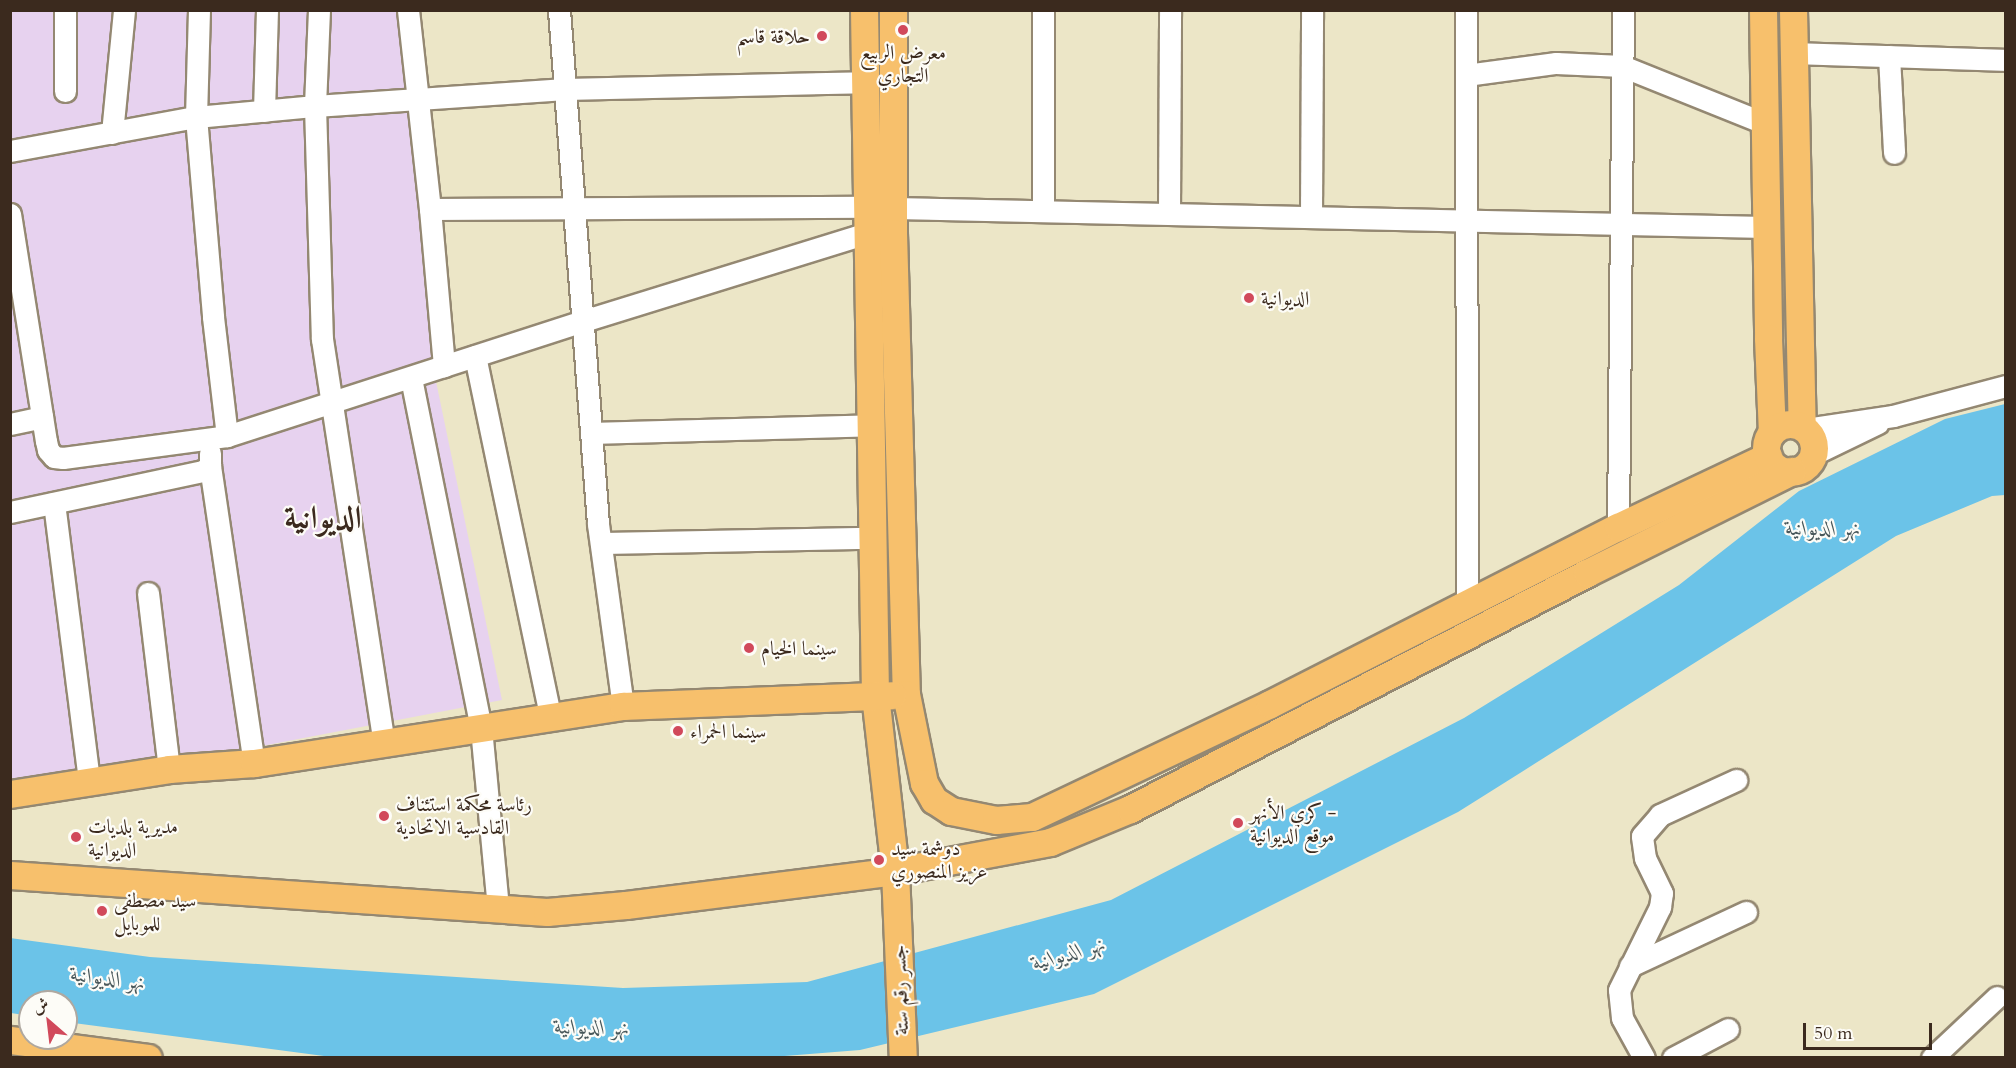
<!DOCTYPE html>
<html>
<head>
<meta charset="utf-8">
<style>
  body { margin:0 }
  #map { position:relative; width:2016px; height:1068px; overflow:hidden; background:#ece6c7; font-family:Cardo,Amiri,serif }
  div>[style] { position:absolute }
  .built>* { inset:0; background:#e7d2ef }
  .water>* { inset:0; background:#6bc3e8 }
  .roads { filter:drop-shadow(2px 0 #948872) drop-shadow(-2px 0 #948872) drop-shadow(0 2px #948872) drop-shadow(0 -2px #948872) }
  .minor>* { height:21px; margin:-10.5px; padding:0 10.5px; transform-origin:10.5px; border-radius:10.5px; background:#fff }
  .major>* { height:27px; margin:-13.5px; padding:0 13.5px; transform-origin:13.5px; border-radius:13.5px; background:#f7c06c }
  .major>.ring { margin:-13.5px; padding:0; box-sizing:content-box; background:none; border:27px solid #f7c06c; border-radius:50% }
  .dots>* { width:16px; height:16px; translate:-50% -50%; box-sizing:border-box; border:3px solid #fdfcf7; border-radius:50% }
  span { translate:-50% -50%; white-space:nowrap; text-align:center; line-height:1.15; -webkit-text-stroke:4.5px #fdfcf7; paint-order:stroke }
  .poi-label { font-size:20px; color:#3b2a1e }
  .right { translate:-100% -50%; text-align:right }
  .left { translate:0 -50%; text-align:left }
  .street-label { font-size:20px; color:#3b2a1e }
  .water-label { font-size:21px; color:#49585b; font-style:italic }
  .town-label { font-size:32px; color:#3b2a1e; font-weight:700 }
  .frame { position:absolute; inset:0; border:12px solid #3b2a1e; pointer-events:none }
  .north { position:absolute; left:18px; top:990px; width:60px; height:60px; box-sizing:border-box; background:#fdfcf7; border:2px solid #afa8a0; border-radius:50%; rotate:332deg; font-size:16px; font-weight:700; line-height:24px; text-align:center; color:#3b2a1e }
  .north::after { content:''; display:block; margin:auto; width:21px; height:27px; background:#d1495b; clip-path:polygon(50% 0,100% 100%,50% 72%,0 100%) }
  .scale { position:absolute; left:1803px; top:1023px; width:129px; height:27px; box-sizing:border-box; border:3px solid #3b2a1e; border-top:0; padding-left:8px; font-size:18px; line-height:21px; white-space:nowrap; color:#3b2a1e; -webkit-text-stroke:4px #fdfcf7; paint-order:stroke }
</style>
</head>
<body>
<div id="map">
  <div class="built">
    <div style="clip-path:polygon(11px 11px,403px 11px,432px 362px,502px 700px,11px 794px)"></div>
  </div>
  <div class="water">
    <div style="clip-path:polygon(2005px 404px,2005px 495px,1992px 496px,1896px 536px,1458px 812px,1094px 994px,860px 1050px,772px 1057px,339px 1058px,66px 1022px,66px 1002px,30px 1002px,30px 1016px,11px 1013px,10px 938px,150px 957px,623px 988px,807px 982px,1111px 900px,1464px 718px,1679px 585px,1799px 491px,1945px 419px)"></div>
  </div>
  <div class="roads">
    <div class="minor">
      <div style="left:199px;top:10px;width:107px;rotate:91.6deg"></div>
      <div style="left:196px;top:117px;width:201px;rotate:85.1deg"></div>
      <div style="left:213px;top:317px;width:120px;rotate:83.3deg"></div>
      <div style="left:319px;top:10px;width:96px;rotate:92.4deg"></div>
      <div style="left:315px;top:106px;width:233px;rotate:88.3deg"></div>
      <div style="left:322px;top:339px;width:409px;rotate:81.3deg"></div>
      <div style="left:408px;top:10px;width:200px;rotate:83.7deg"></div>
      <div style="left:430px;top:209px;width:158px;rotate:84.9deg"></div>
      <div style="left:559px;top:10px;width:515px;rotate:85.66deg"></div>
      <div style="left:598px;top:524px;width:184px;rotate:82.2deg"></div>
      <div style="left:1466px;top:10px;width:595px;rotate:89.9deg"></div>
      <div style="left:1795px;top:53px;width:211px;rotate:1.9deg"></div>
      <div style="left:1889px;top:56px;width:97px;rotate:87deg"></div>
      <div style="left:1466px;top:75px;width:91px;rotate:-7.6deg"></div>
      <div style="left:1556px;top:63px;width:66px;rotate:2.6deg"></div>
      <div style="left:1622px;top:66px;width:153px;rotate:21.9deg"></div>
      <div style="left:65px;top:91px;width:81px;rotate:-90deg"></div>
      <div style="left:264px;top:111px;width:101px;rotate:-88.3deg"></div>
      <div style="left:112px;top:133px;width:124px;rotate:-84.4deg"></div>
      <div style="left:10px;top:151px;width:189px;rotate:-10.4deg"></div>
      <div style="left:196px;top:117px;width:120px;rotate:-5.3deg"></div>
      <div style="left:315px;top:106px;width:251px;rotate:-3.9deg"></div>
      <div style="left:565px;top:89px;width:300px;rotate:-1.3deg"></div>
      <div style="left:894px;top:208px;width:872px;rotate:1.25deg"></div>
      <div style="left:430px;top:209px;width:437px;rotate:-0.3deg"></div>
      <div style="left:1043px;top:210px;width:200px;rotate:-90deg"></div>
      <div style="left:1169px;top:213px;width:203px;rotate:-89.7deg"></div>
      <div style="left:10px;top:214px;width:230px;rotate:81deg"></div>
      <div style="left:46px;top:441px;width:9px;rotate:77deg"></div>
      <div style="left:48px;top:450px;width:9px;rotate:49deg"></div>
      <div style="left:54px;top:457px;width:9px;rotate:6deg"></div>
      <div style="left:63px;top:458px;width:165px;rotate:-7.6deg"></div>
      <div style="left:227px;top:436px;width:374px;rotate:-17.9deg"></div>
      <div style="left:583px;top:321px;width:298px;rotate:-17.2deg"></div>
      <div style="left:1311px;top:216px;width:206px;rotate:-89.7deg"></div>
      <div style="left:475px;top:356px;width:371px;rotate:78.2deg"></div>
      <div style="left:411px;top:378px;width:357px;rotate:78.7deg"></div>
      <div style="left:481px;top:728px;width:180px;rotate:84.6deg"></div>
      <div style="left:10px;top:424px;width:33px;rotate:-12deg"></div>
      <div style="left:1806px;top:429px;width:88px;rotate:-8.5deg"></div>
      <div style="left:1893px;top:416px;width:117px;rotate:-14.9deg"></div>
      <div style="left:591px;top:433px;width:280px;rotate:-1.6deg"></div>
      <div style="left:1814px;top:454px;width:71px;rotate:-25.8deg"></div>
      <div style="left:210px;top:466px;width:300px;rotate:81.6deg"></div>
      <div style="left:54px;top:503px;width:281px;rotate:82.8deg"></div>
      <div style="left:10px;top:512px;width:197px;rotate:-12deg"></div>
      <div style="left:203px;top:471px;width:9px;rotate:-36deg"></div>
      <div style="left:210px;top:466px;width:13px;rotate:-90deg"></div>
      <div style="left:1618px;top:527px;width:517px;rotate:-89.45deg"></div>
      <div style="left:601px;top:543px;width:271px;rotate:-1.1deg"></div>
      <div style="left:148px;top:593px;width:177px;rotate:83.2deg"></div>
      <div style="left:1630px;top:966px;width:128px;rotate:-25deg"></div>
      <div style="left:1644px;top:1058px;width:46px;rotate:-118.8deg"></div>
      <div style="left:1622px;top:1018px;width:28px;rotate:-96deg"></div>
      <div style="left:1619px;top:990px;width:93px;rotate:-63.7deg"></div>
      <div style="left:1660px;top:907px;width:14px;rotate:-82deg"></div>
      <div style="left:1662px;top:893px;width:39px;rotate:-116deg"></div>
      <div style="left:1645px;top:858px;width:22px;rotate:-98deg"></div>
      <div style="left:1642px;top:836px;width:28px;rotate:-49deg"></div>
      <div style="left:1660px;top:815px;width:84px;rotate:-24.7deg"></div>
      <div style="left:1673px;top:1058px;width:62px;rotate:-27.8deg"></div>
      <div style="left:1932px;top:1058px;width:89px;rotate:-43.2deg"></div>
    </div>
    <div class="major">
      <div style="left:864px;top:10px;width:685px;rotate:89.08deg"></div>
      <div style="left:875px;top:695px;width:177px;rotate:83.5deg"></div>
      <div style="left:895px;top:871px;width:187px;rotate:87.6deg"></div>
      <div style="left:893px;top:10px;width:223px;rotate:90deg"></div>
      <div style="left:893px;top:233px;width:461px;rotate:88.4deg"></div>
      <div style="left:906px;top:694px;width:91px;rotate:78.6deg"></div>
      <div style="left:924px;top:783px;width:20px;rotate:60deg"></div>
      <div style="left:934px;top:800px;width:20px;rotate:33deg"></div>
      <div style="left:951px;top:811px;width:46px;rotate:11.3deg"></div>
      <div style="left:996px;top:820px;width:36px;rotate:-5deg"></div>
      <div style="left:1032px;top:817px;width:263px;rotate:-25.4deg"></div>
      <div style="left:1270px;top:704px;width:390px;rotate:-27deg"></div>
      <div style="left:1618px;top:527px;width:166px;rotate:-25.3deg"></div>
      <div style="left:1763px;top:10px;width:328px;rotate:89.1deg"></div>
      <div style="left:1768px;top:338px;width:94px;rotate:87.6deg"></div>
      <div style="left:1793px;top:10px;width:416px;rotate:88.8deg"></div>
      <div class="ring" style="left:1766px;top:424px;width:21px;height:21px"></div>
      <div style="left:10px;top:794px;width:161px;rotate:-8.9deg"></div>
      <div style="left:169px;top:769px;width:85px;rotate:-4deg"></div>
      <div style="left:254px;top:763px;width:373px;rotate:-8.8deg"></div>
      <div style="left:623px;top:706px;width:269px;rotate:-2.3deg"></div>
      <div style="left:10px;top:875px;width:538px;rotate:3.94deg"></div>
      <div style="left:547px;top:912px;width:79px;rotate:-5.1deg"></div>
      <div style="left:626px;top:905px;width:271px;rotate:-7.2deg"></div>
      <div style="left:895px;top:871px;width:158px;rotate:-10.6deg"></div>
      <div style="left:1050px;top:842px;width:87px;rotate:-22.4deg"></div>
      <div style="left:1130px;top:809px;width:514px;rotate:-27.31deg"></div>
      <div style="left:1587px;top:573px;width:229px;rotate:-26.5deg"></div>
      <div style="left:10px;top:1040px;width:139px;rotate:7.4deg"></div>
    </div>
  </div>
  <div class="dots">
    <div style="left:903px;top:30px;background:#d1495b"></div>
    <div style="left:822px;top:36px;background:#d1495b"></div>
    <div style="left:1249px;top:298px;background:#d1495b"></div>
    <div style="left:749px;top:648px;background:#d1495b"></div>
    <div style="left:678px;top:731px;background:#d1495b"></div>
    <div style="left:384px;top:816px;background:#d1495b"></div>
    <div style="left:1238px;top:823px;background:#d1495b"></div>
    <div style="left:76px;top:837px;background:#d1495b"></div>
    <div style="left:879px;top:860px;background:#d1495b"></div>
    <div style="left:102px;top:911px;background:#d1495b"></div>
  </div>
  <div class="poi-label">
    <span class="right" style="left:810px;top:36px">حلاقة قاسم</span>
    <span style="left:903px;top:64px">معرض الربيع<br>التجاري</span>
    <span class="left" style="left:1261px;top:298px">الديوانية</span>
    <span class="left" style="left:761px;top:648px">سينما الخيام</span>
    <span class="left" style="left:690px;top:731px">سينما الحمراء</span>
    <span class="left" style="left:396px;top:816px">رئاسة محكمة استئناف<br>القادسية الاتحادية</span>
    <span class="left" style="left:1250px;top:824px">كري الأنهر -<br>موقع الديوانية</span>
    <span class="left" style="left:88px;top:838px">مديرية بلديات<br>الديوانية</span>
    <span class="left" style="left:891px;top:860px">دوشمة سيد<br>عزيز المنصوري</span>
    <span class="left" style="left:114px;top:912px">سيد مصطفى<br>للموبايل</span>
  </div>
  <div class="street-label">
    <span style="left:900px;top:990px;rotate:-92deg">جسر رقم ستة</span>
  </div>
  <div class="water-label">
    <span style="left:1823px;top:529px">نهر الديوانية</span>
    <span style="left:1069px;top:954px;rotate:-16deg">نهر الديوانية</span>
    <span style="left:108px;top:979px;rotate:7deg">نهر الديوانية</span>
    <span style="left:592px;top:1028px;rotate:1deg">نهر الديوانية</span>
  </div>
  <div class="town-label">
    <span style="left:323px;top:518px">الديوانية</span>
  </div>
  <div class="frame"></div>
  <div class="north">ش</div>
  <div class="scale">50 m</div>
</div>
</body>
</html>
